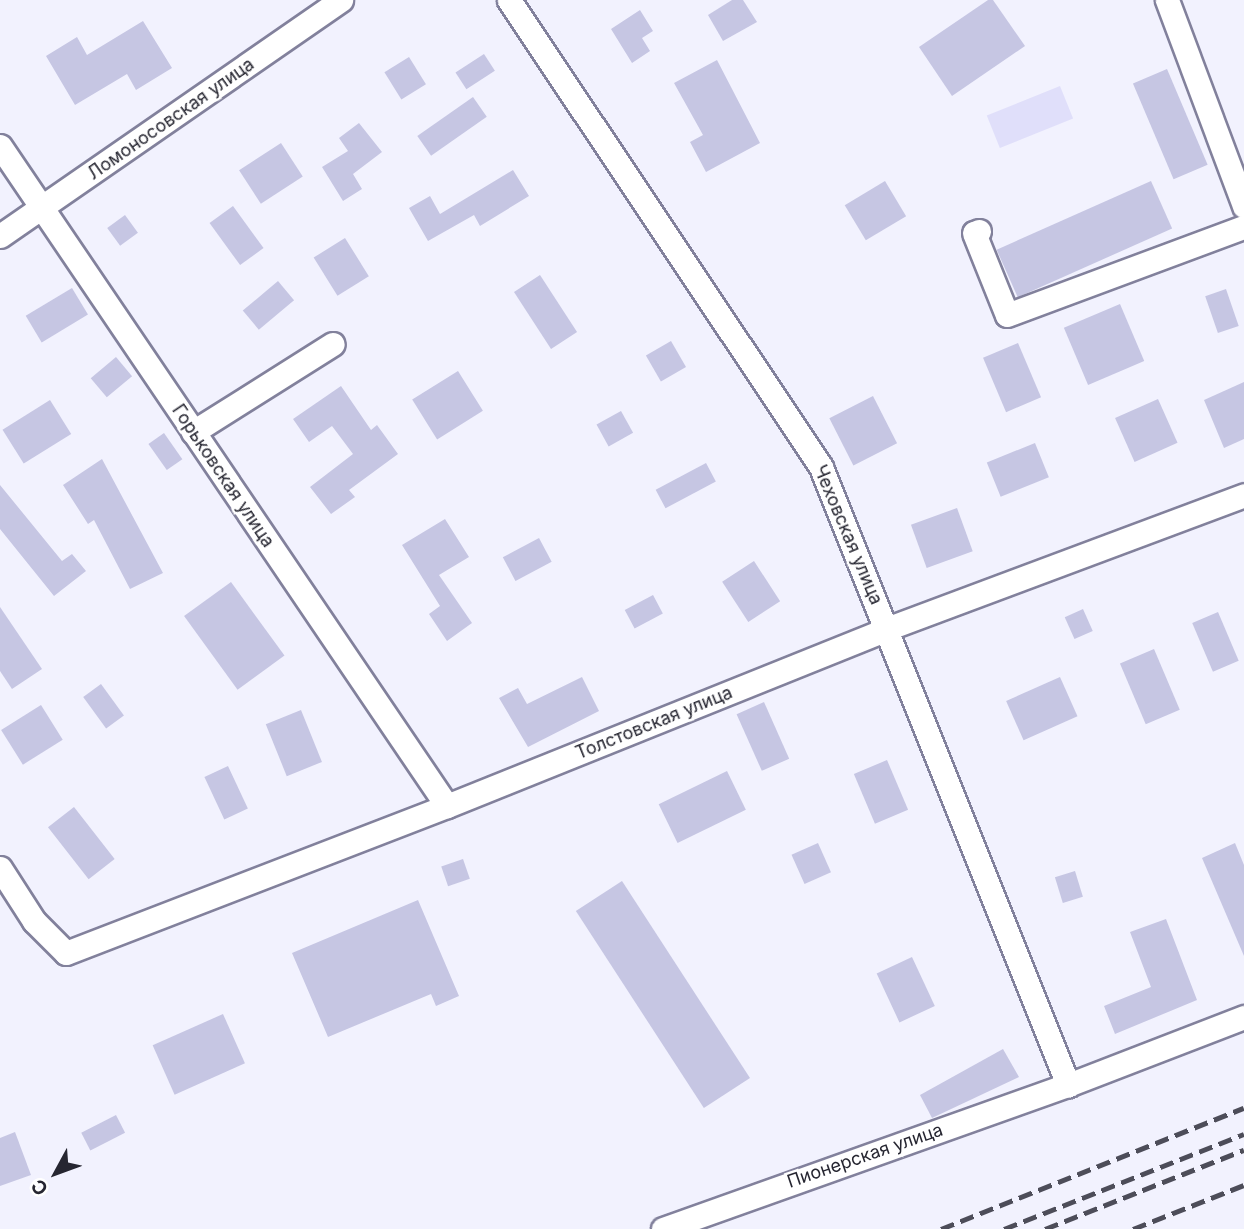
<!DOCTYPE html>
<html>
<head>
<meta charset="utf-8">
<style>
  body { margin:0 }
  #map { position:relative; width:1244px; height:1229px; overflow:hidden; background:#f2f2fe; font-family:Inter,sans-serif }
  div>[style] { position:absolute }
  .green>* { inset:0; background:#e0dffa; transform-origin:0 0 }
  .building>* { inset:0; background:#c6c6e3; transform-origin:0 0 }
  .roads { filter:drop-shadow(2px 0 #82819c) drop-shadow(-2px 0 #82819c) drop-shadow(0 2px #82819c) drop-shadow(0 -2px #82819c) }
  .minor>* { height:23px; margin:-11.5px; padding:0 11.5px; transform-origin:11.5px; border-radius:11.5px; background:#fff }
  .rail>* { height:5px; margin-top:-2.5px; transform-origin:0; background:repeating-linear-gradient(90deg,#4d4d59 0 14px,transparent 0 21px) }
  span { translate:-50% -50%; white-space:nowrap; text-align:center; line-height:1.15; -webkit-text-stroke:5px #fff; paint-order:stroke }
  .street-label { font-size:18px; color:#262631 }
  .north { position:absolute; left:21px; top:1138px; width:70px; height:70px; -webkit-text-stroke:5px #fff; paint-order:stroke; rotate:229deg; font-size:19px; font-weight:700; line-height:28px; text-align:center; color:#262631 }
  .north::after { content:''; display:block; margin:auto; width:24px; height:32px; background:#262631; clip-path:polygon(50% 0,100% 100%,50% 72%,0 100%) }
</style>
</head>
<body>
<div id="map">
  <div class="green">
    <div style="left:1060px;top:86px;width:35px;height:79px;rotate:68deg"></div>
  </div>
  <div class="building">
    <div style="clip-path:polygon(732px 0,743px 0,757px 22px,723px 41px,708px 15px)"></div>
    <div style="clip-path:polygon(988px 0,993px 0,1025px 46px,952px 96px,919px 47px)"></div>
    <div style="clip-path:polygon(640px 10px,653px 31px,642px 38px,650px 51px,632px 63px,611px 29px)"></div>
    <div style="clip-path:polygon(143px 21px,172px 68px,136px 90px,127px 74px,75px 105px,46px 56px,77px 37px,87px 55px)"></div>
    <div style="left:484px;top:54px;width:20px;height:34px;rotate:57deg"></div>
    <div style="left:409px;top:57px;width:32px;height:29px;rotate:58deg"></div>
    <div style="clip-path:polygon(717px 60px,760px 143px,706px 172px,690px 142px,703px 135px,674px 83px)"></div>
    <div style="left:1167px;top:69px;width:104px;height:37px;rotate:67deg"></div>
    <div style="left:473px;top:97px;width:24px;height:68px;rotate:55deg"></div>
    <div style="clip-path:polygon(359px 123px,382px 152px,353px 174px,362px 189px,343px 201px,322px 167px,348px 151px,339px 138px)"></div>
    <div style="left:281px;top:143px;width:40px;height:50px;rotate:57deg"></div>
    <div style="clip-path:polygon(513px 170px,529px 196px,480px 226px,474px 215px,428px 241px,409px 208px,430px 196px,440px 214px)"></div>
    <div style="left:885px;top:181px;width:41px;height:47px;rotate:59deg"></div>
    <div style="left:1151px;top:181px;width:52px;height:169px;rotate:66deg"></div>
    <div style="left:233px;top:206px;width:52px;height:29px;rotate:54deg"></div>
    <div style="left:125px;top:215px;width:22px;height:22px;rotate:54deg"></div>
    <div style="left:345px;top:238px;width:45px;height:37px;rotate:58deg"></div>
    <div style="left:540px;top:275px;width:68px;height:31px;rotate:57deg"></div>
    <div style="left:278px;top:281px;width:25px;height:46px;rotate:50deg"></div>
    <div style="left:72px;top:288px;width:31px;height:54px;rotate:59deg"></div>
    <div style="left:1226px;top:289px;width:39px;height:22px;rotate:71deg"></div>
    <div style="left:1120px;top:304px;width:62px;height:61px;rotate:67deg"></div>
    <div style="left:671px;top:341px;width:30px;height:29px;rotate:60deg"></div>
    <div style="left:1018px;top:343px;width:59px;height:38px;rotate:67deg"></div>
    <div style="left:116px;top:357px;width:25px;height:33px;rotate:50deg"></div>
    <div style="left:458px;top:371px;width:47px;height:54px;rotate:58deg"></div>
    <div style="clip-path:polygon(1244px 382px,1244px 439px,1224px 448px,1204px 400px)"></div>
    <div style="clip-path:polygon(341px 386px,371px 430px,377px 425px,398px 454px,349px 490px,355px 497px,331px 514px,310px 487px,353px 454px,332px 426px,309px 442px,293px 419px)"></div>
    <div style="left:873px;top:396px;width:53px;height:49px;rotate:63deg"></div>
    <div style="left:1158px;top:399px;width:48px;height:47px;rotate:66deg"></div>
    <div style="left:50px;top:400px;width:40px;height:56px;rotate:58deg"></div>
    <div style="left:621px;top:411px;width:25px;height:28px;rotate:61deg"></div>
    <div style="left:164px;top:433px;width:32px;height:19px;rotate:55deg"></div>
    <div style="left:1035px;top:443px;width:37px;height:52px;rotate:68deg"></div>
    <div style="clip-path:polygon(102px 459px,163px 573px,130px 589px,94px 520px,88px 524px,63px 485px)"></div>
    <div style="left:706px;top:463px;width:21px;height:57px;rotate:62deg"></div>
    <div style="clip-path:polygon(0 485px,62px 561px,72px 554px,86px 571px,54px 596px,0 529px)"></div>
    <div style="left:957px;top:508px;width:46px;height:49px;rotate:70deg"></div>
    <div style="clip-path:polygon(445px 519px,469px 557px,439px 575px,472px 623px,447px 641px,429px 614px,440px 606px,402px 545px)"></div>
    <div style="left:539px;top:538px;width:27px;height:41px;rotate:62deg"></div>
    <div style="left:754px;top:561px;width:48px;height:38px;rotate:57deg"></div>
    <div style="left:231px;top:582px;width:91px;height:58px;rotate:54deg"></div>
    <div style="left:653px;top:595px;width:21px;height:32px;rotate:62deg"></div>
    <div style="clip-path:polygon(0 607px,42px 669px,12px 689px,0 671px)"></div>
    <div style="left:1083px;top:609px;width:24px;height:20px;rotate:66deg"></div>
    <div style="left:1218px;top:612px;width:53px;height:28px;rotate:67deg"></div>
    <div style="left:1154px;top:649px;width:66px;height:37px;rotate:67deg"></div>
    <div style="clip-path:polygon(582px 677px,599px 711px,528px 747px,499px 698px,518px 688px,527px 704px)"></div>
    <div style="left:1060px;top:677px;width:43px;height:59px;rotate:66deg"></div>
    <div style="left:101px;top:684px;width:39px;height:22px;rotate:54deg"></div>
    <div style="left:764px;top:702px;width:62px;height:30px;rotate:66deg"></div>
    <div style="left:41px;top:705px;width:41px;height:47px;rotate:58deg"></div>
    <div style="left:301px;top:710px;width:56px;height:38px;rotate:68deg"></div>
    <div style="left:887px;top:760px;width:54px;height:36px;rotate:67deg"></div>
    <div style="left:228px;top:766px;width:47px;height:26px;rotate:65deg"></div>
    <div style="left:727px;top:771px;width:43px;height:76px;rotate:64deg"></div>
    <div style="left:74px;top:807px;width:66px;height:33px;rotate:52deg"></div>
    <div style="left:818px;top:843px;width:32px;height:29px;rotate:66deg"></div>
    <div style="clip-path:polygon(1235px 843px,1244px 865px,1244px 956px,1202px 858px)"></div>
    <div style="left:463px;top:859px;width:21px;height:23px;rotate:71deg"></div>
    <div style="left:1075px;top:871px;width:27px;height:21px;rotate:73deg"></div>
    <div style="left:622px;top:881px;width:235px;height:55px;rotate:57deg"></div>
    <div style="clip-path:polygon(418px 900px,459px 996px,436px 1006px,431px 994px,328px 1037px,292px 953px)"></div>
    <div style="clip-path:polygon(1166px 919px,1197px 1000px,1115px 1034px,1104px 1006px,1151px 987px,1130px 932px)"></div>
    <div style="left:912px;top:957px;width:54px;height:39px;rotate:65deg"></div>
    <div style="left:223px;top:1014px;width:54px;height:77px;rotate:66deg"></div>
    <div style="clip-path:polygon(1003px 1049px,1019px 1077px,932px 1118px,920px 1095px)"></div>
    <div style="left:116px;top:1115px;width:20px;height:39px;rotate:63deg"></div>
    <div style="clip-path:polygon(15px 1132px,31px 1175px,0 1186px,0 1138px)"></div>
  </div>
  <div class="roads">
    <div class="minor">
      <div style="left:509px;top:0;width:562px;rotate:56.25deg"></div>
      <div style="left:821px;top:467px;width:666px;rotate:68.21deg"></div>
      <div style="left:1167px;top:0;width:220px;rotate:69.5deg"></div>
      <div style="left:0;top:146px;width:797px;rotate:55.89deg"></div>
      <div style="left:979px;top:231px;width:5px;rotate:158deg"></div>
      <div style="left:974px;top:233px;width:88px;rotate:68.1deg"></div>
      <div style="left:1007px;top:315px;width:253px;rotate:-20.4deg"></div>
      <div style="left:0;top:236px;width:415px;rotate:-34.7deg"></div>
      <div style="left:193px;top:432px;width:165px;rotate:-32.2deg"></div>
      <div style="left:0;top:868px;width:63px;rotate:57.3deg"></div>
      <div style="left:34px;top:921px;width:45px;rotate:45deg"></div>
      <div style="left:66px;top:953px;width:408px;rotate:-21.1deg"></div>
      <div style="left:447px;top:806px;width:476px;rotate:-21.9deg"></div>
      <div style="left:889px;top:628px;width:379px;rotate:-20.5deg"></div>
      <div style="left:663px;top:1229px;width:430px;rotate:-19.6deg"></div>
      <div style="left:1068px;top:1085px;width:189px;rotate:-21.1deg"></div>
    </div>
  </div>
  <div class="rail">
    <div style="left:941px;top:1229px;width:326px;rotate:-21.8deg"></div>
    <div style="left:1004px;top:1229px;width:258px;rotate:-21.6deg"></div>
    <div style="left:1045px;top:1229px;width:214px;rotate:-21.7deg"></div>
    <div style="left:1133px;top:1229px;width:119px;rotate:-21.6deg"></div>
  </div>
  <div class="street-label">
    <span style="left:171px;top:119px;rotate:-35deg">Ломоносовская улица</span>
    <span style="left:223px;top:476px;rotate:56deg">Горьковская улица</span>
    <span style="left:848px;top:535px;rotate:67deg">Чеховская улица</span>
    <span style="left:654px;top:723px;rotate:-22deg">Толстовская улица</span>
    <span style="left:865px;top:1156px;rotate:-19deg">Пионерская улица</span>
  </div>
  <div class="north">С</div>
</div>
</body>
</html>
